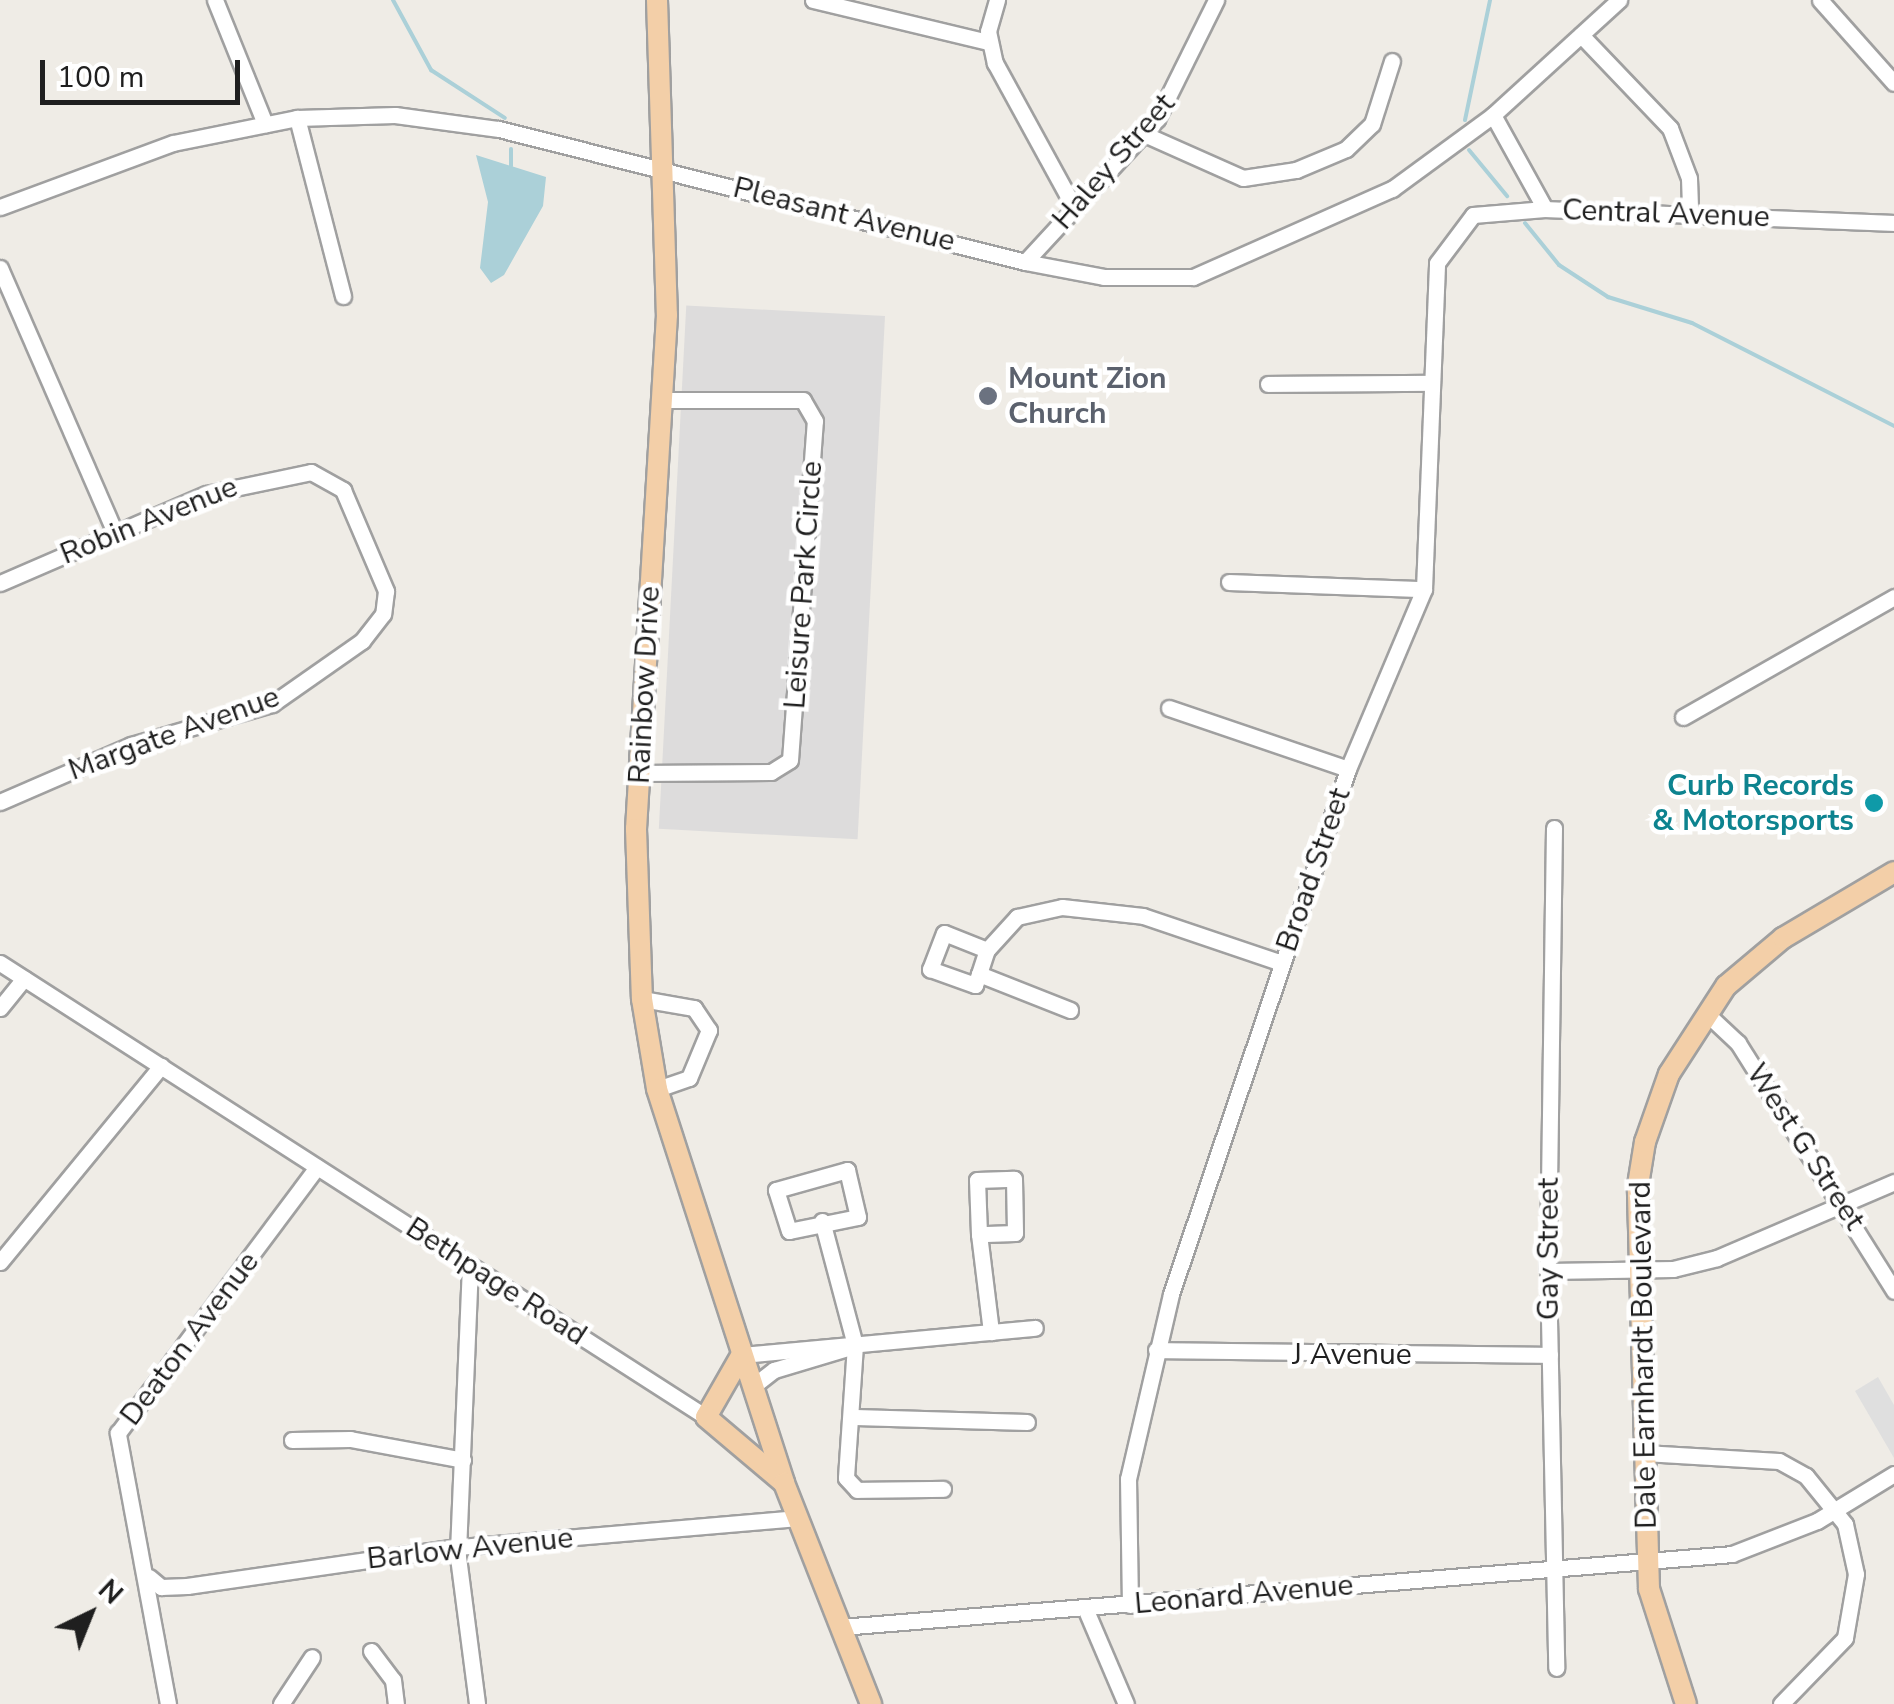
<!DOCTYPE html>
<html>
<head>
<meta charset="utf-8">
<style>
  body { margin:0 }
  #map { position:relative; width:1894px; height:1704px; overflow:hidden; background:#efece6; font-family:"Nunito Sans",sans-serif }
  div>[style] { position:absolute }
  .residential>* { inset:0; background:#dddcdc; transform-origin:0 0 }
  .parking>* { inset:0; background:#dfdfdf }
  .water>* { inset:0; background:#abd0d8 }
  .stream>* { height:4px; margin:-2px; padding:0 2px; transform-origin:2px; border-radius:2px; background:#abd0d8 }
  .roads { filter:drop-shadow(2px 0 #a0a0a0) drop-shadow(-2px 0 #a0a0a0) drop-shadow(0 2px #a0a0a0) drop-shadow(0 -2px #a0a0a0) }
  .minor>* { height:15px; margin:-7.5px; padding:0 7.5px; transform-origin:7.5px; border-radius:7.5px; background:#fff }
  .major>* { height:20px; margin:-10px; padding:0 10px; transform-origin:10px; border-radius:10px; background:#f3cfa8 }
  .dots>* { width:28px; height:28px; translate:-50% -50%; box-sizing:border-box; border:5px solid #fff; border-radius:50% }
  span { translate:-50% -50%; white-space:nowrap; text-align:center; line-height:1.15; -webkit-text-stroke:9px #fff; paint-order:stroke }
  .street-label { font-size:30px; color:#1f1f1f }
  .worship-label { font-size:30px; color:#5b616d; font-weight:700 }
  .left { translate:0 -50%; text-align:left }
  .culture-label { font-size:30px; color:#0d838f; font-weight:700 }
  .right { translate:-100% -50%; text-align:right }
  .north { position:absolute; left:40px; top:1564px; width:100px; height:100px; -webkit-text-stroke:8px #fff; paint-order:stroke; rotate:43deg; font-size:28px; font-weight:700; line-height:40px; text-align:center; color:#1f1f1f }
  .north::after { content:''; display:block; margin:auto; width:35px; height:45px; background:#1f1f1f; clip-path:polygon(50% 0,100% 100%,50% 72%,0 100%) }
  .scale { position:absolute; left:40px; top:60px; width:200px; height:45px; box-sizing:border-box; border:5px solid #1f1f1f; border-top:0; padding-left:12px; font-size:30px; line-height:35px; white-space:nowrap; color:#1f1f1f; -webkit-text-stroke:8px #fff; paint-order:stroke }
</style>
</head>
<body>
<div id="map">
  <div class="residential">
    <div style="left:885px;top:316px;width:524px;height:199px;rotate:93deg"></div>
  </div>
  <div class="parking">
    <div style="clip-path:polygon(1878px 1377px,1894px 1405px,1894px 1458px,1855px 1391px)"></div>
  </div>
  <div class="water">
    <div style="clip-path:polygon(476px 155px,546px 177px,543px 206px,504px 275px,491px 283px,480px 268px,488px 202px)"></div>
  </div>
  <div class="stream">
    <div style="left:393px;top:0;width:80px;rotate:61.5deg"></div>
    <div style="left:431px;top:70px;width:88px;rotate:33deg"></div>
    <div style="left:1465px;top:120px;width:123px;rotate:-78.2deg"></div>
    <div style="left:511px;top:149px;width:17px;rotate:90deg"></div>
    <div style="left:1469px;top:150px;width:60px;rotate:50.4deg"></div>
    <div style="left:1525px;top:223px;width:54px;rotate:51deg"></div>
    <div style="left:1559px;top:265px;width:59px;rotate:33.1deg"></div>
    <div style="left:1608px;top:297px;width:88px;rotate:17.2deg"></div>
    <div style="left:1692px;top:323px;width:227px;rotate:27deg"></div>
  </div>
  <div class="roads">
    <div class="minor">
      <div style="left:215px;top:0;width:134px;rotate:68deg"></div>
      <div style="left:813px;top:0;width:180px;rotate:13.5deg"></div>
      <div style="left:997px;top:0;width:32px;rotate:106deg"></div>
      <div style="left:988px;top:31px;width:33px;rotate:78deg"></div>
      <div style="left:995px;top:63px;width:166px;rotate:61.3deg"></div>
      <div style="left:1820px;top:0;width:111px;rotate:48.3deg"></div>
      <div style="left:1581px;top:35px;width:129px;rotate:46.3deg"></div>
      <div style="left:1670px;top:128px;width:53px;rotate:69.2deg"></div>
      <div style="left:1689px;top:178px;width:36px;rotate:88deg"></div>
      <div style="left:1493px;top:115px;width:107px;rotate:61deg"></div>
      <div style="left:1545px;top:209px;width:349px;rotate:2.3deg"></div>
      <div style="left:297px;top:118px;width:184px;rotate:75.5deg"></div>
      <div style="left:1144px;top:134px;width:108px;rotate:24deg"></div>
      <div style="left:1243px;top:178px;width:54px;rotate:-8.6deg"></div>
      <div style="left:1296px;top:170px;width:54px;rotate:-22.8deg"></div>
      <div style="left:1346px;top:149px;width:36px;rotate:-44deg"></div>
      <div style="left:1372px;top:124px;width:66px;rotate:-72.4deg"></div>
      <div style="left:0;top:207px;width:184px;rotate:-20.3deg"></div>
      <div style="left:173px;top:143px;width:126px;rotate:-11.4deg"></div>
      <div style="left:297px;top:118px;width:98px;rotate:-1.8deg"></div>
      <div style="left:395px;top:115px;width:105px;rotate:7.7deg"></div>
      <div style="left:499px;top:129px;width:543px;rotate:14.19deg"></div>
      <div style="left:1025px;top:262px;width:80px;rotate:10.8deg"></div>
      <div style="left:1104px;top:277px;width:89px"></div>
      <div style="left:1193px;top:277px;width:218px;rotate:-23.9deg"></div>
      <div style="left:1392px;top:189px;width:125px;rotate:-36.2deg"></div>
      <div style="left:1493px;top:115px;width:171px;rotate:-42.4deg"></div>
      <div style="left:1025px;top:262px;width:195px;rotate:-47.3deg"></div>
      <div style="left:1157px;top:119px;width:133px;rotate:-63.6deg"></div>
      <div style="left:0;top:268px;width:288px;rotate:66.5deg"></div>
      <div style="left:1268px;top:384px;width:163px;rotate:-0.4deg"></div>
      <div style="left:1229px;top:582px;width:195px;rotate:2.1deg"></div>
      <div style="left:0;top:583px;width:224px;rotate:-23.4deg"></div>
      <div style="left:206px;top:494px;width:107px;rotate:-11.8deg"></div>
      <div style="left:311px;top:472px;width:37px;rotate:29deg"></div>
      <div style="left:343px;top:490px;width:110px;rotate:66.9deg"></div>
      <div style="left:386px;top:591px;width:23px;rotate:97deg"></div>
      <div style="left:383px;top:614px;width:34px;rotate:128deg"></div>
      <div style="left:362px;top:641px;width:110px;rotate:145deg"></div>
      <div style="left:272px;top:704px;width:147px;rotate:163.8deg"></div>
      <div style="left:131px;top:745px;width:143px;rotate:156.5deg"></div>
      <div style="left:1169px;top:708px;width:189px;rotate:18.8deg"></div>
      <div style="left:1683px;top:717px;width:243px;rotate:-29.6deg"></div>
      <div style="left:639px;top:773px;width:132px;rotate:-0.4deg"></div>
      <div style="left:771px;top:772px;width:22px;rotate:-32deg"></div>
      <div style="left:790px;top:760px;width:340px;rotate:-85.8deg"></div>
      <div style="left:815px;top:421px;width:24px;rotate:-120deg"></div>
      <div style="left:803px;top:400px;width:141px;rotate:180deg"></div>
      <div style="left:1554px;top:828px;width:443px;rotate:90.8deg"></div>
      <div style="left:1548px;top:1271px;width:397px;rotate:88.8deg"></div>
      <div style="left:987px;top:950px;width:45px;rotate:-47.7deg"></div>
      <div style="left:1017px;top:917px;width:46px;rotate:-12.5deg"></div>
      <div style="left:1062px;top:907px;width:81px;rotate:6.3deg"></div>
      <div style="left:1143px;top:916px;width:147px;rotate:18.7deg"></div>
      <div style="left:0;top:963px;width:839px;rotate:32.74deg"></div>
      <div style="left:979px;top:974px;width:25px;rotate:-72deg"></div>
      <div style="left:987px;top:950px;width:46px;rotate:-158.4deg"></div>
      <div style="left:944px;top:933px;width:39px;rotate:111deg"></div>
      <div style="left:930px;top:969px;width:48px;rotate:19.6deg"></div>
      <div style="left:975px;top:985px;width:12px;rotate:-70deg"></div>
      <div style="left:979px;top:974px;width:98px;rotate:21.6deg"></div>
      <div style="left:642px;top:999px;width:53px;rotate:9.8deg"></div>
      <div style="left:694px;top:1008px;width:27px;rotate:56deg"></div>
      <div style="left:709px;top:1030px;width:52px;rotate:112.6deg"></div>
      <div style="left:689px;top:1078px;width:34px;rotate:161deg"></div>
      <div style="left:0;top:1008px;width:38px;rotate:-51deg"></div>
      <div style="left:1706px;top:1013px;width:44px;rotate:43.2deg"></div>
      <div style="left:1738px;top:1043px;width:293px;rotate:57.8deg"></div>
      <div style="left:847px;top:1170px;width:48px;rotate:76.8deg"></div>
      <div style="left:858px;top:1217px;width:70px;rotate:168.5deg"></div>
      <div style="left:789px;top:1231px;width:43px;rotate:-107.6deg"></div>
      <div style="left:776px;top:1190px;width:74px;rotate:-15.7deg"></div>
      <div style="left:1014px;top:1179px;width:54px;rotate:88.9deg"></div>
      <div style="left:1015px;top:1233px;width:36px;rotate:178deg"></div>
      <div style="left:979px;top:1234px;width:54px;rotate:-92.1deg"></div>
      <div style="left:977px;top:1180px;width:37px;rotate:-2deg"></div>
      <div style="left:822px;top:1221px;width:128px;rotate:75.1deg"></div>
      <div style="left:855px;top:1345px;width:133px;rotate:93.9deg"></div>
      <div style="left:846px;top:1478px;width:16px;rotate:47deg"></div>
      <div style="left:857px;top:1490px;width:86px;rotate:-0.7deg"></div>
      <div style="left:979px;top:1234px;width:99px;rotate:83deg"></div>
      <div style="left:0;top:1262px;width:254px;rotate:-50.6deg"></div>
      <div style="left:470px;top:1265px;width:292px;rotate:92.4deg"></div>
      <div style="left:458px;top:1557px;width:148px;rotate:82.6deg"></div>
      <div style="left:1548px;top:1271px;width:125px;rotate:-0.9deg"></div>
      <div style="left:1673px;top:1269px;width:45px;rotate:-14deg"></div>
      <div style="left:1717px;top:1258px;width:193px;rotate:-23.2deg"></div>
      <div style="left:1156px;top:1350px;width:394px;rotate:0.7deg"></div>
      <div style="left:742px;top:1355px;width:294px;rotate:-5.3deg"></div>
      <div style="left:752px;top:1387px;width:28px;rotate:-38deg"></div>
      <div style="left:774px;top:1370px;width:80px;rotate:-16.6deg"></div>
      <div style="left:855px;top:1417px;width:172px;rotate:1.7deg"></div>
      <div style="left:292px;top:1440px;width:58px;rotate:-1deg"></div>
      <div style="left:350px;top:1439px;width:115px;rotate:10.5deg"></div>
      <div style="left:1644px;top:1453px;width:135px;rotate:3.4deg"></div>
      <div style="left:1779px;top:1461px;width:31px;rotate:29deg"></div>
      <div style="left:1806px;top:1476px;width:62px;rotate:50.9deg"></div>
      <div style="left:1845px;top:1524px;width:51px;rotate:77.6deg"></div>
      <div style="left:1856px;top:1574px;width:65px;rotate:99.8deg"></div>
      <div style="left:1845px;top:1638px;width:92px;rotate:134.1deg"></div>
      <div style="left:149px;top:1577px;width:16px;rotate:40deg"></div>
      <div style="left:161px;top:1587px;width:26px;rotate:-2deg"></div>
      <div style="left:187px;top:1586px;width:275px;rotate:-8.2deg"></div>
      <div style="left:459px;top:1547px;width:339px;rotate:-4.9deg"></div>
      <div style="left:1130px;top:1605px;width:126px;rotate:-90.9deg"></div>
      <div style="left:1128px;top:1479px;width:190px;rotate:-76.9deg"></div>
      <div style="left:1171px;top:1294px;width:554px;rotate:-71.37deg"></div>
      <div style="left:1348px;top:769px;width:195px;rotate:-67.1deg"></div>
      <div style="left:1424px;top:589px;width:326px;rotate:-87.7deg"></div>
      <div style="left:1437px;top:263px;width:60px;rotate:-53.1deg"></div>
      <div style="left:1473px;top:215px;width:72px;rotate:-4.8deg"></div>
      <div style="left:1085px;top:1608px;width:104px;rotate:66.9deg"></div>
      <div style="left:841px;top:1627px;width:894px;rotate:-4.68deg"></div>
      <div style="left:1732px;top:1554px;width:91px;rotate:-21.2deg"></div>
      <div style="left:1817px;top:1521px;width:90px;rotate:-31.4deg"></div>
      <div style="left:371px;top:1651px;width:36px;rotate:53deg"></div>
      <div style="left:393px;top:1680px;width:24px;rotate:83deg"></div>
      <div style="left:168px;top:1704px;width:276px;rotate:-100.5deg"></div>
      <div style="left:118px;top:1433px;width:332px;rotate:-53.2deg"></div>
      <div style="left:281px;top:1704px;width:56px;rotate:-56.6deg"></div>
    </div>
    <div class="major">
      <div style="left:657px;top:0;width:315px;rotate:88.2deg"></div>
      <div style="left:667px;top:315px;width:515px;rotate:93.45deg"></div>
      <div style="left:636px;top:829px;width:170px;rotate:88deg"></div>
      <div style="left:642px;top:999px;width:91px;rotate:80.5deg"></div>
      <div style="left:657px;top:1089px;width:414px;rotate:72.1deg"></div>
      <div style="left:741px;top:1356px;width:70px;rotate:119.8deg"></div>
      <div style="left:706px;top:1417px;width:102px;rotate:40.2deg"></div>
      <div style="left:784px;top:1483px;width:238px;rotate:68.5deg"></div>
      <div style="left:1686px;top:1704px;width:121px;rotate:-107.8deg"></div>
      <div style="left:1649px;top:1589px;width:404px;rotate:-91.6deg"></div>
      <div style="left:1638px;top:1185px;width:44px;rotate:-80.8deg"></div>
      <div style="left:1645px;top:1142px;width:72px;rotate:-70.6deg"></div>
      <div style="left:1669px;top:1074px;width:105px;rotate:-57.1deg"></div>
      <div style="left:1726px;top:986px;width:75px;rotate:-40.1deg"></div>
      <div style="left:1783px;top:938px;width:129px;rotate:-30.7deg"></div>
    </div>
  </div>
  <div class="dots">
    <div style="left:988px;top:396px;background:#6b7280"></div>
    <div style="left:1874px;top:803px;background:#0f9aa8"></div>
  </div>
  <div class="street-label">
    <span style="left:1114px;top:162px;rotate:-49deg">Haley Street</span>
    <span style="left:1666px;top:214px;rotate:2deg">Central Avenue</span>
    <span style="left:844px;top:215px;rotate:14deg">Pleasant Avenue</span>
    <span style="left:149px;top:521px;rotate:-22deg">Robin Avenue</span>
    <span style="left:804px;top:585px;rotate:-86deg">Leisure Park Circle</span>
    <span style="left:645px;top:685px;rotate:-87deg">Rainbow Drive</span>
    <span style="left:174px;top:734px;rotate:-20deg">Margate Avenue</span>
    <span style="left:1314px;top:870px;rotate:-71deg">Broad Street</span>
    <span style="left:1805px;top:1147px;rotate:57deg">West G Street</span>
    <span style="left:1549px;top:1249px;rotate:-90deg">Gay Street</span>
    <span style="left:496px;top:1282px;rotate:33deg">Bethpage Road</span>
    <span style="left:190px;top:1339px;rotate:-53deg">Deaton Avenue</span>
    <span style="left:1352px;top:1355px">J Avenue</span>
    <span style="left:1644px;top:1355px;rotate:-91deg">Dale Earnhardt Boulevard</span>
    <span style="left:470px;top:1549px;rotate:-6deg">Barlow Avenue</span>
    <span style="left:1244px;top:1595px;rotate:-5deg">Leonard Avenue</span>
  </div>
  <div class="worship-label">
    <span class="left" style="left:1008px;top:396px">Mount Zion<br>Church</span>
  </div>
  <div class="culture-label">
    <span class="right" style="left:1854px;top:803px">Curb Records<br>&amp; Motorsports</span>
  </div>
  <div class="north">N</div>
  <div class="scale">100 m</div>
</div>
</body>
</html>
